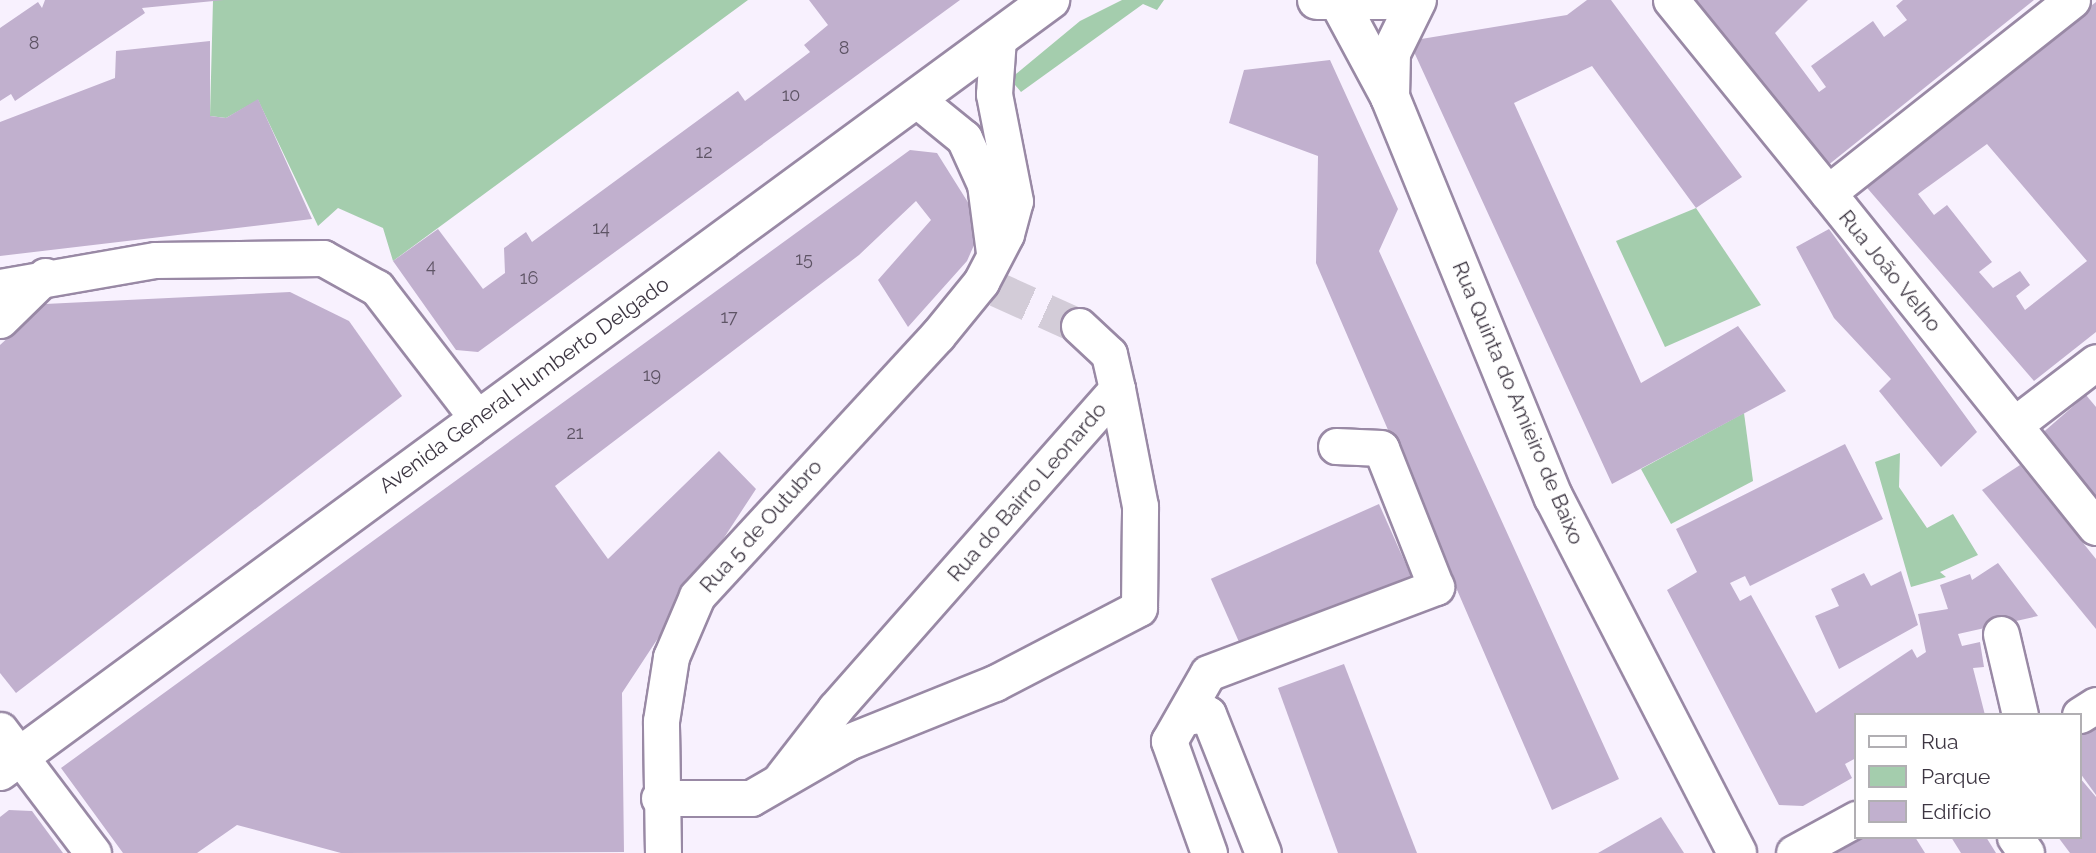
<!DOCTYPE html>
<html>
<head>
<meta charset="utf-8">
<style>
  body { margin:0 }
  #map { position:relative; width:2096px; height:853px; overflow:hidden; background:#f8f1fe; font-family:Raleway,sans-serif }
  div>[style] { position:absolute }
  .green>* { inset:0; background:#a4cdad }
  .building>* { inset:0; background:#c1b0ce; transform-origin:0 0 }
  .street-tunnel>* { height:35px; margin-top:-17.5px; transform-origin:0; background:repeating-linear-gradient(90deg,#d3ccd8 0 35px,transparent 0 53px) }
  .roads { filter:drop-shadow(2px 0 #9989a5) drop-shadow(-2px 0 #9989a5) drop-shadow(0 2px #9989a5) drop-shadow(0 -2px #9989a5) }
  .street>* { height:35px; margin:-17.5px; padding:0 17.5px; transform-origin:17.5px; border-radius:17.5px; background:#fff }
  .secondary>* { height:38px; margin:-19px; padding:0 19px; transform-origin:19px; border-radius:19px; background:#fff }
  .primary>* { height:38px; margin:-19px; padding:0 19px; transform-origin:19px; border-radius:19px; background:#fff }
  span { translate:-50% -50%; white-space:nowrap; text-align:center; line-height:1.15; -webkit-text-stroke:6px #fff; paint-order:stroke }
  .number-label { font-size:18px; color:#5e5465 }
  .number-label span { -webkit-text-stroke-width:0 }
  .street-label { font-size:21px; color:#3d3642 }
  .legend { position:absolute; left:1854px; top:713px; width:228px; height:126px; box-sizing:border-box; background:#fff; border:2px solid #b1afb3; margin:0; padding:9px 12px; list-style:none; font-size:21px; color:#3d3642 }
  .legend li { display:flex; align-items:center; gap:14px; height:35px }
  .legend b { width:35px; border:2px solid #b1afb3 }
</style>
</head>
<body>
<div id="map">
  <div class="green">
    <div style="clip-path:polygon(213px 0,748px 0,393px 261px,383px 228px,338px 208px,318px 226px,258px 100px,226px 118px,210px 116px)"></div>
    <div style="clip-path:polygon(1122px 0,1164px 0,1157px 10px,1143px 4px,1021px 92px,1010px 79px,1080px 21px)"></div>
    <div style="clip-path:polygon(1696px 208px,1761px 305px,1665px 347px,1616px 241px)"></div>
    <div style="clip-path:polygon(1744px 413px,1753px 481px,1671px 524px,1641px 469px)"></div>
    <div style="clip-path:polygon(1900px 453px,1899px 487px,1927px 528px,1953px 514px,1978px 555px,1940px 572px,1946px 577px,1911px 587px,1875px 462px)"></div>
  </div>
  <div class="building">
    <div style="clip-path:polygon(45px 0,224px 0,142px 8px,145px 13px,15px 101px,11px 94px,0 101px,0 28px,38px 2px,42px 8px)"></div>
    <div style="clip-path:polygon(809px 0,960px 0,478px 352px,456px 350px,393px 261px,438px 229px,483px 289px,505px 273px,504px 248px,526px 232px,532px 242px,738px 91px,745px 101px,810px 52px,804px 45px,828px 25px)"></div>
    <div style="clip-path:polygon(1587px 0,1611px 0,1742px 177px,1696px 208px,1592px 66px,1514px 103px,1641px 383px,1738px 326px,1786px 391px,1612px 484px,1409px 41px,1567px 15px)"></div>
    <div style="clip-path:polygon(1691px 0,1808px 0,1775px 33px,1819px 92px,1826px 87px,1811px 66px,1873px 21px,1884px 37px,1907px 20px,1896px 6px,1903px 0,2034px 0,1822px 170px)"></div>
    <div style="clip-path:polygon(evenodd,2096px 2px,2096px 332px,2034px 381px,1862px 182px,2096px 2px,1987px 144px,2087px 261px,2025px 310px,2016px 296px,2030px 285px,2020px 271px,1993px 288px,1979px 272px,1992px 262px,1947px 205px,1934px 215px,1918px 194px,1987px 144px)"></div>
    <div style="clip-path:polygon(210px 41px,210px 116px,226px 118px,258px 99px,312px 219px,0 256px,0 122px,115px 78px,116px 51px)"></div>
    <div style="clip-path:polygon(1330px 60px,1398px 209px,1379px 251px,1619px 779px,1552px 810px,1316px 263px,1318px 156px,1229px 123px,1244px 70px)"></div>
    <div style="clip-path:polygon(910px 150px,937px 153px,969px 204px,978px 236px,967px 261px,908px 327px,878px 280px,931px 220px,916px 201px,859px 255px,555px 486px,608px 559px,719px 451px,756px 489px,622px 693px,624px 852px,341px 853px,237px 825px,197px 853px,123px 853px,61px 768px)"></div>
    <div style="clip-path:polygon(1829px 229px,1977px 432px,1941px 467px,1879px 391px,1891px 379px,1834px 318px,1796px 247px)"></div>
    <div style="clip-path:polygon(290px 292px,349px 321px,402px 396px,16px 693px,0 673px,0 345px,45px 304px)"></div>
    <div style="clip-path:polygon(2086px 395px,2096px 407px,2096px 503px,2039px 436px)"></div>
    <div style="clip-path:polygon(1845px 444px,1883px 519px,1750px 586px,1745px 576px,1730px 583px,1740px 601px,1751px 595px,1816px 713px,1912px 649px,1917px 658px,1926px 652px,1918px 614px,1948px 609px,1940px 585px,1970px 574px,1972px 580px,1998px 563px,2038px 616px,1958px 634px,1962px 646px,1980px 642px,1984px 667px,1973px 668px,1985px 715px,1856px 715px,1856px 758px,1845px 764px,1852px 778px,1803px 806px,1779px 805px,1667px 590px,1697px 572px,1676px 529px)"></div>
    <div style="clip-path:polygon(2020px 465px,2096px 559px,2096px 629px,1982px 490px)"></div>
    <div style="left:1379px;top:504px;width:97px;height:184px;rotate:66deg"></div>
    <div style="clip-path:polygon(1901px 571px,1918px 625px,1839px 669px,1815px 616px,1839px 606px,1831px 589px,1864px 573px,1871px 586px)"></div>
    <div style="clip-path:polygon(1344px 664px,1417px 853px,1338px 853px,1278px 688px)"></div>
    <div style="clip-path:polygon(2096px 723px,2096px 795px,2080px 773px,2080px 735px)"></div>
    <div style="clip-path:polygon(2080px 778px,2096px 797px,2096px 853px,2070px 853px,2058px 837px,2080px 837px)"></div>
    <div style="clip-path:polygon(9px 810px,32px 811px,63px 853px,0 853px,0 817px)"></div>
    <div style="clip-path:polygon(1661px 817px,1684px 853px,1598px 853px)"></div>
    <div style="clip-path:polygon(1859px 837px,1915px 837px,1925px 853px,1833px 853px)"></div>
    <div style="clip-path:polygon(1951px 837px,1986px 837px,1996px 853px,1961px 853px)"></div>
  </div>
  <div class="street-tunnel">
    <div style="left:997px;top:289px;width:90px;rotate:24.3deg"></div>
  </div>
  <div class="roads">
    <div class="street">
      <div style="left:1671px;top:0;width:249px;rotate:50.9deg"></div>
      <div style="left:2072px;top:0;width:311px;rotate:141.7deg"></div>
      <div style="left:1828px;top:193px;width:428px;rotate:51.3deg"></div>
      <div style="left:916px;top:99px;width:62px;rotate:39.1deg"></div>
      <div style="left:964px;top:138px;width:51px;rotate:65.5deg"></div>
      <div style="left:985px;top:184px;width:69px;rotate:82.5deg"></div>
      <div style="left:0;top:287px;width:157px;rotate:-9.9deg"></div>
      <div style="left:155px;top:260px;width:168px;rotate:-0.7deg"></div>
      <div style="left:323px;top:258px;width:62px;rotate:29.1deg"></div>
      <div style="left:377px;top:288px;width:164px;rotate:52.4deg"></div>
      <div style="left:0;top:320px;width:63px;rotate:-44.4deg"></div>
      <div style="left:1079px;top:326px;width:41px;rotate:43deg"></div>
      <div style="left:1109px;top:354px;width:36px;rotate:77deg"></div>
      <div style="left:2014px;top:425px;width:103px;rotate:-37.5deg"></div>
      <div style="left:2001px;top:634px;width:83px;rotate:76.8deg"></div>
      <div style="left:2080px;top:715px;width:19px;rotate:-32deg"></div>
      <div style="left:1186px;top:717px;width:22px;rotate:-8deg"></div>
      <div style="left:1208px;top:714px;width:149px;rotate:68.4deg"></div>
      <div style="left:0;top:730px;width:154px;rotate:52.9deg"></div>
      <div style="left:659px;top:798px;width:92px"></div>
      <div style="left:751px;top:798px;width:112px;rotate:-30deg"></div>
      <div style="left:848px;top:742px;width:158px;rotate:-21.9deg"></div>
      <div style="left:995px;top:683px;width:162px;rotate:-27.5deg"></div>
      <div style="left:1139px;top:608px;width:102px;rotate:-89.4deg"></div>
      <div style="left:1140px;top:506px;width:119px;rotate:-101.1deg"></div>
      <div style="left:1117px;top:389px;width:427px;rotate:131.4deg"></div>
      <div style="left:835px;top:709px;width:85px;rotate:127.8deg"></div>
      <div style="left:2015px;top:837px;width:19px;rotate:55deg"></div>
      <div style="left:663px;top:853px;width:132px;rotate:-90.9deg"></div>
      <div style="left:661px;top:721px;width:65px;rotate:-81.1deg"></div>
      <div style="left:671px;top:657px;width:66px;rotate:-66.9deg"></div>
      <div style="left:697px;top:596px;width:354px;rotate:-47.3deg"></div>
      <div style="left:937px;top:336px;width:70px;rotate:-50.8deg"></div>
      <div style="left:981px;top:282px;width:54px;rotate:-62.5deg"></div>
      <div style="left:1006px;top:234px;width:34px;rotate:-75deg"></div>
      <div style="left:1015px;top:201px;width:109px;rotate:-101.1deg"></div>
      <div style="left:994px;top:94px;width:56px;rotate:-85.9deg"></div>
      <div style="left:1209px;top:853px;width:119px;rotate:-109.7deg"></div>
      <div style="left:1169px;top:741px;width:78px;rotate:-60.2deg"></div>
      <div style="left:1208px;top:673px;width:244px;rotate:-20.7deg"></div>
      <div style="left:1436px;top:587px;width:149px;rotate:-111.6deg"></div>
      <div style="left:1381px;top:448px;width:45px;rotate:-177.5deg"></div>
      <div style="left:1794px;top:853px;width:71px;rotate:-28.7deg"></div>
    </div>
    <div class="secondary">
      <div style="left:0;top:771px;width:1303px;rotate:-36.29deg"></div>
    </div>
    <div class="primary">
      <div style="left:1317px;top:0;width:69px"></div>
      <div style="left:1340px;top:4px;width:106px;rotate:61.7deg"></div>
      <div style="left:1390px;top:97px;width:433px;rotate:67.8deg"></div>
      <div style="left:1554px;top:498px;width:399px;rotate:62.7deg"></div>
      <div style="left:1390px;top:97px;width:44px;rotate:-88.7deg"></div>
      <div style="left:1391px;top:53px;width:59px;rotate:-63.9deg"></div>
    </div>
  </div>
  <div class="number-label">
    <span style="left:34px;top:43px">8</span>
    <span style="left:844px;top:48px">8</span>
    <span style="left:791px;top:95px">10</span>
    <span style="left:704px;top:152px">12</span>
    <span style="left:601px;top:228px">14</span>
    <span style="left:804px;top:259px">15</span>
    <span style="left:431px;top:266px">4</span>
    <span style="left:529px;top:278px">16</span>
    <span style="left:729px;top:317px">17</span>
    <span style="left:652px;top:375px">19</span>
    <span style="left:575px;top:433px">21</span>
  </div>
  <div class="street-label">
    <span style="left:1890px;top:271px;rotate:51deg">Rua João Velho</span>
    <span style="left:524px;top:385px;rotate:-36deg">Avenida General Humberto Delgado</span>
    <span style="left:1518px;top:403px;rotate:67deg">Rua Quinta do Amieiro de Baixo</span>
    <span style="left:1027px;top:492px;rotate:-49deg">Rua do Bairro Leonardo</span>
    <span style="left:761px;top:526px;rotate:-48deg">Rua 5 de Outubro</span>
  </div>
  <ul class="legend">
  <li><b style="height:9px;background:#fff"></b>Rua</li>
  <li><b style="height:19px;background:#a4cdad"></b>Parque</li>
  <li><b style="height:19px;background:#c1b0ce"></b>Edifício</li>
  </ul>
</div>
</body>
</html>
